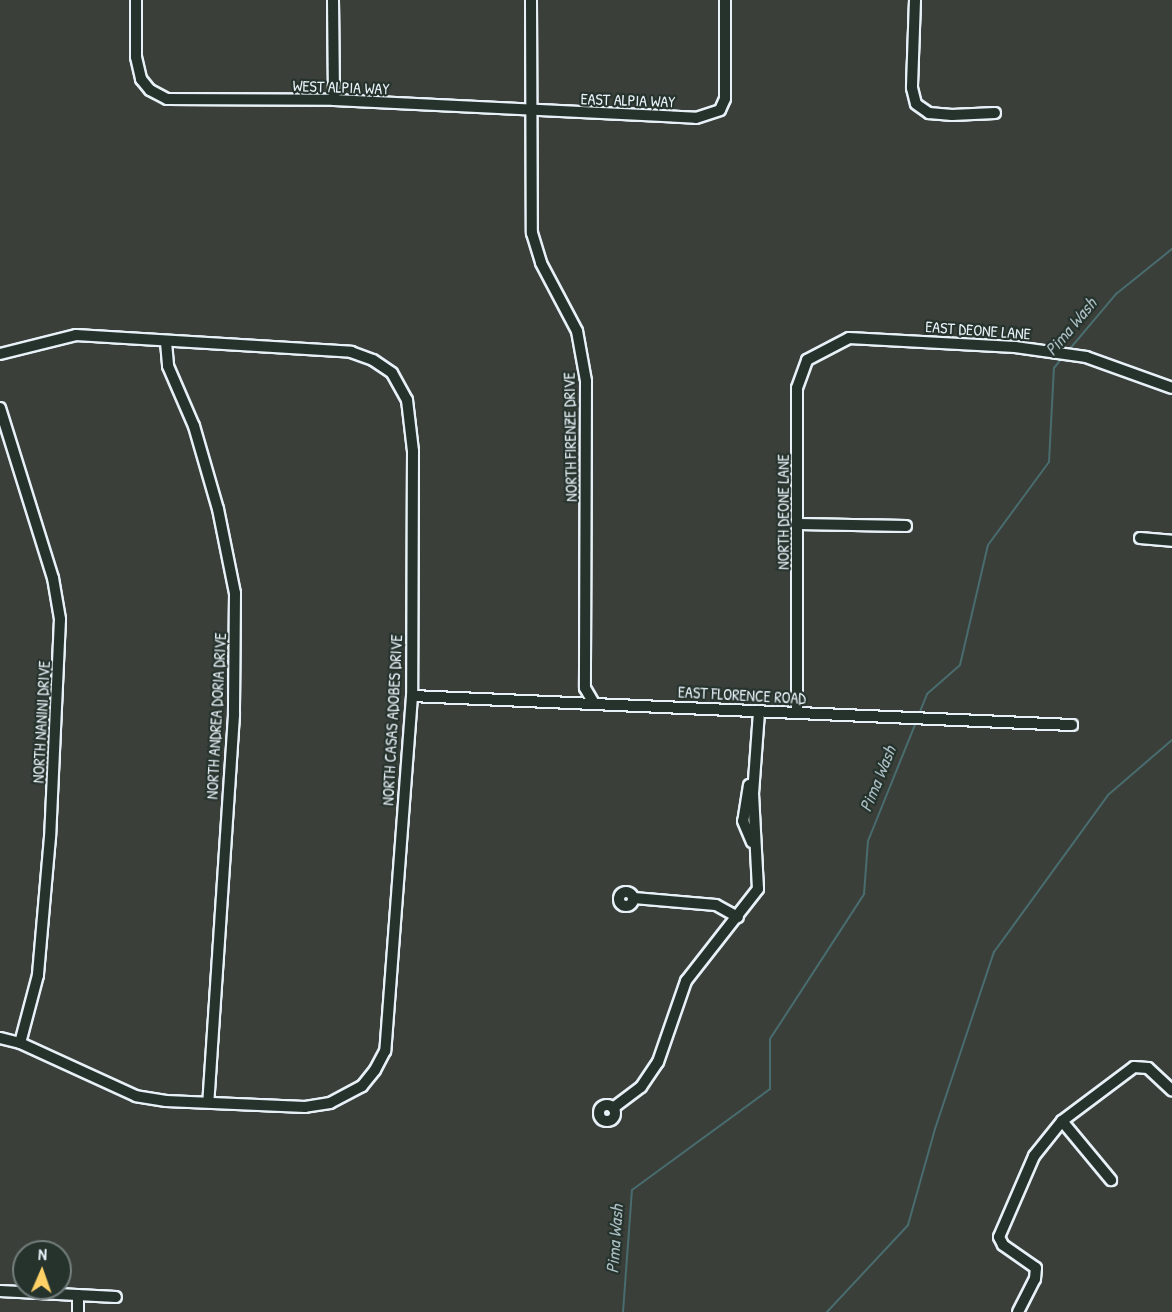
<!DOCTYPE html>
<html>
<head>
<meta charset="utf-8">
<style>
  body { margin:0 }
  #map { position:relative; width:1172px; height:1312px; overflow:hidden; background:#3a3f3a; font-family:"Patrick Hand",sans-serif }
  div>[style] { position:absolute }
  .stream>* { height:2px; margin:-1px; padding:0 1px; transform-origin:1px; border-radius:1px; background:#496c6e }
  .roads { filter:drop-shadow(2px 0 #e8f1f8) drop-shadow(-2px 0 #e8f1f8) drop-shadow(0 2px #e8f1f8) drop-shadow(0 -2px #e8f1f8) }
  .minor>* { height:10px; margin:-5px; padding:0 5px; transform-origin:5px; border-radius:5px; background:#26332d }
  .minor>.ring { margin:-5px; padding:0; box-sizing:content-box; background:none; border:10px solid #26332d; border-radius:50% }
  span { translate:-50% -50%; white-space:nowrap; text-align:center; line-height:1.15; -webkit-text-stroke:4.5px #26332d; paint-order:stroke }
  .street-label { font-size:16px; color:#e8f1f8 }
  .water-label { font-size:18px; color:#a8bcc1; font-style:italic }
  .north { position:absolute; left:12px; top:1240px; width:60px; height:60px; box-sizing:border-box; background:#26332d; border:2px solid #747f7e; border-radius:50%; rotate:2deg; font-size:16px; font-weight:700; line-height:24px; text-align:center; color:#e8f1f8 }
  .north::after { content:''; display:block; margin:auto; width:21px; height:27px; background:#ffd166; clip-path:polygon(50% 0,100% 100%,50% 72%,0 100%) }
</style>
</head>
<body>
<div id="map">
  <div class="stream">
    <div style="left:1068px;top:351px;width:75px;rotate:-49.9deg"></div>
    <div style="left:1116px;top:294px;width:72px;rotate:-38.8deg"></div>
    <div style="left:919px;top:714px;width:22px;rotate:-68deg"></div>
    <div style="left:927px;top:694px;width:44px;rotate:-41.3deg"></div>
    <div style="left:960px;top:665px;width:123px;rotate:-76.9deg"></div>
    <div style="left:988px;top:545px;width:103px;rotate:-53.7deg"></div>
    <div style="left:1049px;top:462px;width:94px;rotate:-87deg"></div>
    <div style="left:1054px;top:368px;width:13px;rotate:-51deg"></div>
    <div style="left:623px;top:1312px;width:122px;rotate:-85.8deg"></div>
    <div style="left:632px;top:1190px;width:171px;rotate:-36.2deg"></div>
    <div style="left:770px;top:1089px;width:50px;rotate:-90deg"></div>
    <div style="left:770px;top:1039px;width:173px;rotate:-57deg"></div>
    <div style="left:864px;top:894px;width:53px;rotate:-85.7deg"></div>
    <div style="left:868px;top:841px;width:128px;rotate:-68deg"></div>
    <div style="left:827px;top:1312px;width:119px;rotate:-47deg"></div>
    <div style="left:908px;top:1225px;width:100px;rotate:-74.3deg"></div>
    <div style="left:935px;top:1129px;width:187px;rotate:-71.6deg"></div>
    <div style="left:994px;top:952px;width:194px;rotate:-54deg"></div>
    <div style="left:1108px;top:795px;width:84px;rotate:-40.7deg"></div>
  </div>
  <div class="roads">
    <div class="minor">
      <div style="left:136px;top:0;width:57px;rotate:90deg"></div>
      <div style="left:136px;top:57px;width:23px;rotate:77deg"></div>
      <div style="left:141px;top:79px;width:14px;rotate:51deg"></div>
      <div style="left:150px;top:90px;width:19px;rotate:28deg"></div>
      <div style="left:167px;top:99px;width:167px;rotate:0.3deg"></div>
      <div style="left:334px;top:100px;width:362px;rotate:2.8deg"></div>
      <div style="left:696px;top:118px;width:25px;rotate:-18deg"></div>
      <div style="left:720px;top:110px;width:12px;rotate:-66deg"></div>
      <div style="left:725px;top:99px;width:99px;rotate:-90deg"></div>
      <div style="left:333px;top:0;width:100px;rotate:89.4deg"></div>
      <div style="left:531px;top:0;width:233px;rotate:89.8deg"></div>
      <div style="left:532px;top:233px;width:31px;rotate:73deg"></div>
      <div style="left:541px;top:263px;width:77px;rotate:62.1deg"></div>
      <div style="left:577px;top:331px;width:51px;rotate:79.8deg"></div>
      <div style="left:586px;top:381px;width:307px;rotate:90.2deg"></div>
      <div style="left:585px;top:688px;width:16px;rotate:60deg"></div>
      <div style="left:915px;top:0;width:88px;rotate:92deg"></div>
      <div style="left:912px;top:88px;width:16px;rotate:76deg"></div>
      <div style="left:916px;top:104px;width:16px;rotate:35deg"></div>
      <div style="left:929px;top:113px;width:23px;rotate:5deg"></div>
      <div style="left:952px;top:115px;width:43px;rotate:-2.7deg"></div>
      <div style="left:166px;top:342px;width:24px;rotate:85deg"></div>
      <div style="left:168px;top:366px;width:65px;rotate:66.6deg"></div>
      <div style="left:194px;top:426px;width:86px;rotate:73.9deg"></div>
      <div style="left:218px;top:509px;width:86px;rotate:78.6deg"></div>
      <div style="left:235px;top:593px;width:122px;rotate:90.5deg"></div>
      <div style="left:234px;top:715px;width:388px;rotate:93.8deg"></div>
      <div style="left:0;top:354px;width:78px;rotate:-14deg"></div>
      <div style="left:76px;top:335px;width:276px;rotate:3.5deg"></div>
      <div style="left:351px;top:352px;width:23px;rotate:20deg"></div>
      <div style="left:373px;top:360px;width:23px;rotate:34deg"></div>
      <div style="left:392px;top:373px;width:31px;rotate:61deg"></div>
      <div style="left:407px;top:400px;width:51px;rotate:83.3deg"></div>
      <div style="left:413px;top:451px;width:245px;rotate:90.2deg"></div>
      <div style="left:412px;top:696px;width:356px;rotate:94.3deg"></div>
      <div style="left:385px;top:1051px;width:21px;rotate:118deg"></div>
      <div style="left:375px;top:1070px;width:21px;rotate:129deg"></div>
      <div style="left:362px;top:1086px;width:36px;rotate:152deg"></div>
      <div style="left:330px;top:1103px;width:25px;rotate:171deg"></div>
      <div style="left:305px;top:1107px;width:139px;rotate:-177.5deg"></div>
      <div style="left:166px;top:1101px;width:30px;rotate:-171deg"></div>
      <div style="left:136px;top:1096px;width:128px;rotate:-155.4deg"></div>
      <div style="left:20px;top:1043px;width:21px;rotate:-166deg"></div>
      <div style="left:0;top:408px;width:178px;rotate:72.7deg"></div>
      <div style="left:53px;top:578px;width:42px;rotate:80.3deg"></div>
      <div style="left:60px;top:619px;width:218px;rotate:92.6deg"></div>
      <div style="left:50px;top:837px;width:139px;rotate:95deg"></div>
      <div style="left:38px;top:975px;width:70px;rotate:104.8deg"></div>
      <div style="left:799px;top:524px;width:107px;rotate:1.1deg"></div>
      <div style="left:1140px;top:538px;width:32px;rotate:5deg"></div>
      <div style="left:412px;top:696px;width:661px;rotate:2.52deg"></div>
      <div style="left:797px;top:712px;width:324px;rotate:-90deg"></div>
      <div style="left:797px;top:388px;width:30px;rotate:-70deg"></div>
      <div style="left:807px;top:360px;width:47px;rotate:-27.6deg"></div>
      <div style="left:849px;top:338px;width:166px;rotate:3.1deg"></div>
      <div style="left:1015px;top:347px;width:72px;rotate:8deg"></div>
      <div style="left:1086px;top:357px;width:91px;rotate:19.8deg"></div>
      <div style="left:749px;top:785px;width:36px;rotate:99deg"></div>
      <div style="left:743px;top:821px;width:23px;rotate:67deg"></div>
      <div class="ring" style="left:619px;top:892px;width:4px;height:4px"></div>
      <div style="left:634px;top:898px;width:82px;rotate:4.9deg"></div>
      <div style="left:716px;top:905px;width:25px;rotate:29deg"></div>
      <div class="ring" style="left:599px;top:1105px;width:6px;height:6px"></div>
      <div style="left:613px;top:1108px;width:35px;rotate:-37deg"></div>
      <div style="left:641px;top:1087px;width:30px;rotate:-56deg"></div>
      <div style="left:658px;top:1062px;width:86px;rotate:-70.9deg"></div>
      <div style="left:686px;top:981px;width:117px;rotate:-52deg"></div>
      <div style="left:758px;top:889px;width:95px;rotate:-93deg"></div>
      <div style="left:753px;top:794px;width:82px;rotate:-85.8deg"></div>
      <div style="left:1062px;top:1121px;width:77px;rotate:50.3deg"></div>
      <div style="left:999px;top:1237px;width:88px;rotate:-66.6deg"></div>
      <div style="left:1034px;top:1156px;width:45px;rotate:-51.3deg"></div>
      <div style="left:1062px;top:1121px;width:90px;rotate:-36.9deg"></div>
      <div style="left:1134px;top:1067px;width:14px;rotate:4deg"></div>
      <div style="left:1148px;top:1068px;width:33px;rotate:43deg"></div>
      <div style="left:999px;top:1237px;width:9px;rotate:63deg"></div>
      <div style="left:1003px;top:1245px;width:40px;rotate:34.9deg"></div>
      <div style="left:0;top:1291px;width:116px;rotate:3deg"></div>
      <div style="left:78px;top:1312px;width:17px;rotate:-90deg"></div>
      <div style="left:1018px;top:1312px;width:37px;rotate:-63deg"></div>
      <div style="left:1035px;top:1279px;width:11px;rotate:-85deg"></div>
    </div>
  </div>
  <div class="street-label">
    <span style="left:341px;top:87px;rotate:2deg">WEST ALPIA WAY</span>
    <span style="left:628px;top:100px;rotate:2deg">EAST ALPIA WAY</span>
    <span style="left:978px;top:330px;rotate:4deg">EAST DEONE LANE</span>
    <span style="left:570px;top:437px;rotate:-91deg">NORTH FIRENZE DRIVE</span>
    <span style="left:783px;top:512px;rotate:-90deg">NORTH DEONE LANE</span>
    <span style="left:742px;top:695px;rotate:3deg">EAST FLORENCE ROAD</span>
    <span style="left:216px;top:716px;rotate:-87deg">NORTH ANDREA DORIA DRIVE</span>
    <span style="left:392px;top:720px;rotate:-87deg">NORTH CASAS ADOBES DRIVE</span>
    <span style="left:41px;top:722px;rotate:-87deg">NORTH NANINI DRIVE</span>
  </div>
  <div class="water-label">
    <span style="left:1071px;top:327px;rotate:-50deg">Pima Wash</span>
    <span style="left:878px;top:779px;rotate:-68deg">Pima Wash</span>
    <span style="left:615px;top:1239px;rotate:-86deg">Pima Wash</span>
  </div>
  <div class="north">N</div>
</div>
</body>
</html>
